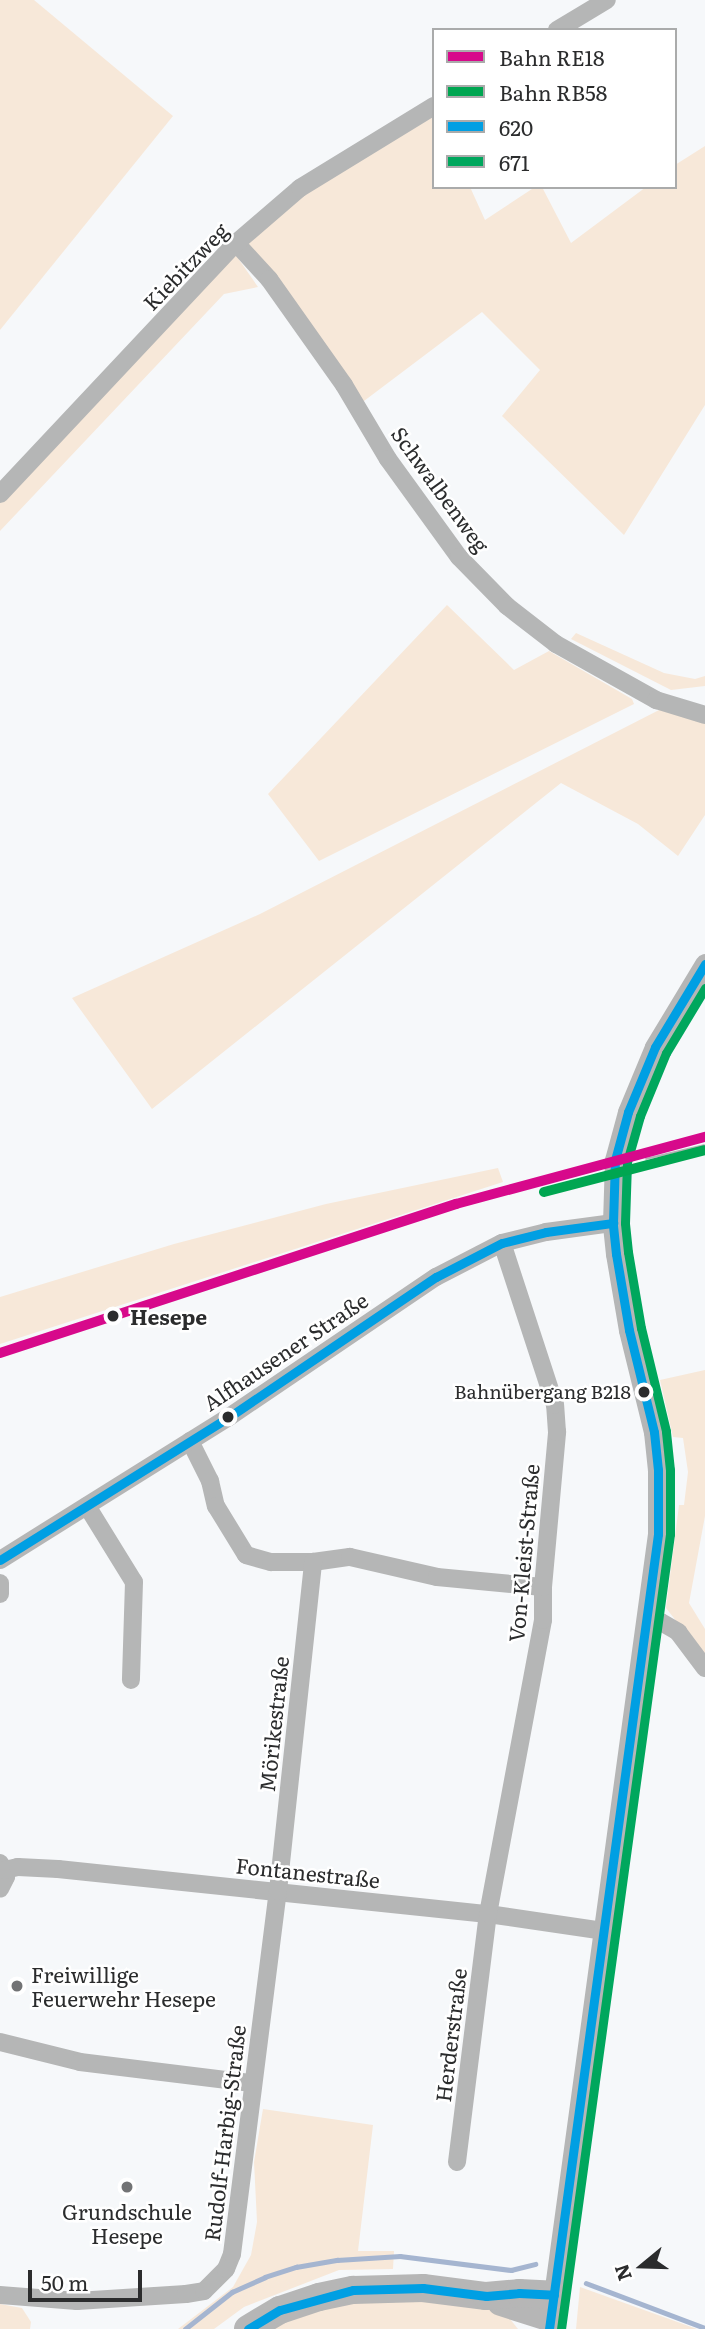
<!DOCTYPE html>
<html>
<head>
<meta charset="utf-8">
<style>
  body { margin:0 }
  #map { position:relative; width:705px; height:2329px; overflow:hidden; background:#f6f8fa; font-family:Literata,serif }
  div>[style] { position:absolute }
  .green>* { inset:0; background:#f7e8d9 }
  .stream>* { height:4.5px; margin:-2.25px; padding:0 2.25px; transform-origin:2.25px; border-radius:2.25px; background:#a5b5d0 }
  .minor>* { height:18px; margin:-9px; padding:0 9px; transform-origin:9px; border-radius:9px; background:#b5b6b6 }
  .tertiary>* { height:21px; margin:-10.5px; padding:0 10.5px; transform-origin:10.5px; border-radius:10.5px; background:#b5b6b6 }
  .trunk>* { height:28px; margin:-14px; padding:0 14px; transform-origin:14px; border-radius:14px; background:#b6b6b6 }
  .rail>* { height:7px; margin-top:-3.5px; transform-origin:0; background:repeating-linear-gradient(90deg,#fff 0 13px,#b3b3b4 0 26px); box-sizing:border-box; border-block:2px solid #b3b3b4 }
  .bus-1>* { height:9px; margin:-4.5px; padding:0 4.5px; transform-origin:4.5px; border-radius:4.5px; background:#009fe3 }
  .bus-2>* { height:9px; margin:-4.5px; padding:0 4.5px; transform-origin:4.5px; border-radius:4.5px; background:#00a75d }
  .rail-1>* { height:10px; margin:-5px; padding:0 5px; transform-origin:5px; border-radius:5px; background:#d7098b }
  .rail-2>* { height:10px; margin:-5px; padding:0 5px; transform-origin:5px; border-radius:5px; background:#00a651 }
  .dots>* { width:19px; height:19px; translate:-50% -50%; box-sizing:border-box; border:4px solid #fff; border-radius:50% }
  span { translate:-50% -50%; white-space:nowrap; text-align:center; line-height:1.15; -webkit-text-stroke:5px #fff; paint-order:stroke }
  .bus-label { font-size:19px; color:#2b2c2d }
  .right { translate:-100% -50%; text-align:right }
  .street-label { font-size:21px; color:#2b2c2d }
  .stop-label { font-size:21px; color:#2b2c2d; font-weight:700 }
  .left { translate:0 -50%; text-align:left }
  .poi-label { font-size:21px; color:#2b2c2d }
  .legend { position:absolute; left:432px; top:28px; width:245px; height:161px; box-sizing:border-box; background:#fff; border:2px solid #aaabab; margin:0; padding:9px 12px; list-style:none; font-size:21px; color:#2b2c2d }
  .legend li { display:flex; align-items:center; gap:14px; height:35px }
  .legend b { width:35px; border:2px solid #aaabab }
  .north { position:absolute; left:607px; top:2231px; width:70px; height:70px; -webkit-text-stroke:5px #fff; paint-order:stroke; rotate:251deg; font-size:19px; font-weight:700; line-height:28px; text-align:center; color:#2b2c2d }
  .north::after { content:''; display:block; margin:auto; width:24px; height:32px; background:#2b2c2d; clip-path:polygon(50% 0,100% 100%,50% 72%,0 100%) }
  .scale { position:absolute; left:28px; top:2270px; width:114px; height:32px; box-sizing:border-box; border:4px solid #2b2c2d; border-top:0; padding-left:9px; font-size:21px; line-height:24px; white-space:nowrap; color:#2b2c2d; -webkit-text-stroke:5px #fff; paint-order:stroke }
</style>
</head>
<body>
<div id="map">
  <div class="green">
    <div style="clip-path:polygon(0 0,34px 0,173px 116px,0 330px)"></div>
    <div style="clip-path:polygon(434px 116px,434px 187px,470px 187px,485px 220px,535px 187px,542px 187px,571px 243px,646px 187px,675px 187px,675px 165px,705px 146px,705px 405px,624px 535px,502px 416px,540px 370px,482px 312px,360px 404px,243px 242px,296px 200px)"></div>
    <div style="clip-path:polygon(233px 251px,258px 287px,224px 294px,0 531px,0 502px)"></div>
    <div style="clip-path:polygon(447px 605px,514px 670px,549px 651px,632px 699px,634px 704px,319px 861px,268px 794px)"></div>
    <div style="clip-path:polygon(576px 633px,664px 673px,695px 679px,705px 676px,705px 686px,671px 690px,571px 639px)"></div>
    <div style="clip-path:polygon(663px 708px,705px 723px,705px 815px,678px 856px,638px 824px,561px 783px,152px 1109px,72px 998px,260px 914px)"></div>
    <div style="clip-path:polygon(498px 1168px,503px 1182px,0 1344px,0 1297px,174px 1244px,326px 1204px)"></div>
    <div style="clip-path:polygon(705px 1370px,705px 1516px,689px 1603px,705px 1629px,705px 1658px,666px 1608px,679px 1505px,684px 1505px,688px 1472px,683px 1438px,673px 1437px,660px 1380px)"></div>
    <div style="clip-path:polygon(263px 2109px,373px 2125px,358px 2251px,394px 2251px,393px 2269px,339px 2270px,244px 2307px,214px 2329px,178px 2329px,233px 2287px,251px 2255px,257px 2222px,254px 2162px)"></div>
    <div style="clip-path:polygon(580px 2287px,697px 2329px,576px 2329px)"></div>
    <div style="clip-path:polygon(412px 2300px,490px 2308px,506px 2314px,518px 2329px,267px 2329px,338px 2304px)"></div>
    <div style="clip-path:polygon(0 2304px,22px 2308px,31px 2322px,30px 2329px,0 2329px)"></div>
  </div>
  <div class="stream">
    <div style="left:586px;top:2283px;width:127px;rotate:20.7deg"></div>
    <div style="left:185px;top:2329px;width:60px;rotate:-38.2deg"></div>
    <div style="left:232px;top:2292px;width:36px;rotate:-24deg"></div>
    <div style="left:265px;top:2277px;width:33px;rotate:-18deg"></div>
    <div style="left:296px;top:2267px;width:42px;rotate:-9.7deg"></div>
    <div style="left:337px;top:2260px;width:63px;rotate:-3.6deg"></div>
    <div style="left:400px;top:2256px;width:112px;rotate:7.2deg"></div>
    <div style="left:511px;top:2270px;width:25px;rotate:-14deg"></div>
  </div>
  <div class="minor">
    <div style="left:557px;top:30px;width:58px;rotate:-31deg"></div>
    <div style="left:236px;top:243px;width:49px;rotate:47.5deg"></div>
    <div style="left:269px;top:279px;width:130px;rotate:54.7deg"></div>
    <div style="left:344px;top:385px;width:86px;rotate:59.3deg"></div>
    <div style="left:388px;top:459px;width:121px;rotate:54.1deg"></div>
    <div style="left:459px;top:557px;width:69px;rotate:45.6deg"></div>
    <div style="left:507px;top:606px;width:62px;rotate:37.8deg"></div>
    <div style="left:556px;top:644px;width:115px;rotate:29.2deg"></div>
    <div style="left:656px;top:700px;width:51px;rotate:17deg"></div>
    <div style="left:0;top:494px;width:345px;rotate:-46.8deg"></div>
    <div style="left:236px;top:243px;width:84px;rotate:-40.7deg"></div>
    <div style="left:300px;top:188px;width:157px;rotate:-31.5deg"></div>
    <div style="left:190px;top:1441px;width:45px;rotate:63.4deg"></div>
    <div style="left:210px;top:1481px;width:26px;rotate:77deg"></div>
    <div style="left:216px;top:1506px;width:57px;rotate:58.5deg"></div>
    <div style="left:246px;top:1555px;width:26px;rotate:16deg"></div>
    <div style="left:271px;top:1562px;width:42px"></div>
    <div style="left:313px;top:1562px;width:37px;rotate:-8deg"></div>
    <div style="left:350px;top:1557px;width:89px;rotate:12.9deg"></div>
    <div style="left:437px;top:1577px;width:106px;rotate:5.4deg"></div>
    <div style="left:87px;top:1506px;width:89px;rotate:58.3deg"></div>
    <div style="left:134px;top:1582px;width:98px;rotate:91.8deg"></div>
    <div style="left:0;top:1560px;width:270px;rotate:-32deg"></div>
    <div style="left:229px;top:1417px;width:250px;rotate:-34.1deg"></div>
    <div style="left:436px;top:1277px;width:74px;rotate:-27.3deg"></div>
    <div style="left:502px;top:1243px;width:45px;rotate:-14deg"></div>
    <div style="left:546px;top:1232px;width:68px;rotate:-7.7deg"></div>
    <div style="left:0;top:1583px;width:11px;rotate:90deg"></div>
    <div style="left:648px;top:1619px;width:13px;rotate:13deg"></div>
    <div style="left:661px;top:1622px;width:20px;rotate:30deg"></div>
    <div style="left:678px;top:1632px;width:45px;rotate:53.1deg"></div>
    <div style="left:0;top:1863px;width:15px;rotate:67deg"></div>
    <div style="left:6px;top:1877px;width:13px;rotate:117deg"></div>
    <div style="left:5px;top:1870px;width:13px;rotate:-13deg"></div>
    <div style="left:18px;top:1867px;width:40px;rotate:2.9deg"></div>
    <div style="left:58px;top:1869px;width:432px;rotate:6deg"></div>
    <div style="left:488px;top:1914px;width:118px;rotate:8.3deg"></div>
    <div style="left:0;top:2042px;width:82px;rotate:14deg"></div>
    <div style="left:80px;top:2062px;width:173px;rotate:7deg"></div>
    <div style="left:457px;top:2162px;width:250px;rotate:-82.9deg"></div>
    <div style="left:488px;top:1914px;width:299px;rotate:-79.4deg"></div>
    <div style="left:543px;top:1620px;width:33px;rotate:-90deg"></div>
    <div style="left:543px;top:1587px;width:156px;rotate:-84.8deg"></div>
    <div style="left:557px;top:1432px;width:27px;rotate:-94deg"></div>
    <div style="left:555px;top:1405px;width:170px;rotate:-108.1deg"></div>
    <div style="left:0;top:2295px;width:77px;rotate:4.5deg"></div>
    <div style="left:77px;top:2301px;width:109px;rotate:-3.7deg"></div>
    <div style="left:186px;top:2294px;width:18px;rotate:-9deg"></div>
    <div style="left:204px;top:2291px;width:31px;rotate:-45deg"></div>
    <div style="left:226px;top:2269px;width:16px;rotate:-68deg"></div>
    <div style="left:232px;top:2254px;width:366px;rotate:-82.8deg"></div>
    <div style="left:278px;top:1891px;width:331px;rotate:-83.9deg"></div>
  </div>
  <div class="tertiary">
    <div style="left:554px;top:2295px;width:768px;rotate:-82.22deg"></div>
    <div style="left:658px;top:1534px;width:64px;rotate:-90deg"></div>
    <div style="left:658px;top:1470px;width:38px;rotate:-96deg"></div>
    <div style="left:654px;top:1432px;width:105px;rotate:-103.8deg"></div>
    <div style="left:629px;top:1330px;width:77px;rotate:-99.7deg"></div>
    <div style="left:616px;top:1254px;width:31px;rotate:-96deg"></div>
    <div style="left:613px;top:1223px;width:63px;rotate:-88.2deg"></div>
    <div style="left:615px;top:1160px;width:50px;rotate:-74.8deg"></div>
    <div style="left:628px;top:1112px;width:70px;rotate:-67.4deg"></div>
    <div style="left:655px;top:1047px;width:97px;rotate:-58.9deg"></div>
  </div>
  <div class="trunk">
    <div style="left:501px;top:2302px;width:52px;rotate:17.7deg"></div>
    <div style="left:248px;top:2329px;width:37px;rotate:-31deg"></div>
    <div style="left:280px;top:2310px;width:41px;rotate:-18.4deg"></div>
    <div style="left:319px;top:2297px;width:35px;rotate:-12deg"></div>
    <div style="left:353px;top:2290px;width:70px;rotate:-1.6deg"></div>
    <div style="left:423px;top:2288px;width:64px;rotate:7.2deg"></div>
    <div style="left:486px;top:2296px;width:33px;rotate:-5deg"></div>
    <div style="left:519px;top:2293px;width:35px;rotate:3deg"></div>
  </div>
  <div class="rail">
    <div style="left:646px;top:1161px;width:61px;rotate:-13.3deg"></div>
  </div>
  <div class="bus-1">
    <div style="left:0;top:1560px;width:270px;rotate:-32deg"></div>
    <div style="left:229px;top:1417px;width:250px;rotate:-34.1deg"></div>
    <div style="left:436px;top:1277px;width:74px;rotate:-27.3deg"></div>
    <div style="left:502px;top:1243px;width:45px;rotate:-14deg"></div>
    <div style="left:546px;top:1232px;width:68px;rotate:-7.7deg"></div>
    <div style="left:248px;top:2329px;width:37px;rotate:-31deg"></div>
    <div style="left:280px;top:2310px;width:76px;rotate:-15.3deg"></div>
    <div style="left:353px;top:2290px;width:70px;rotate:-1.6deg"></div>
    <div style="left:423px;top:2288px;width:64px;rotate:7.2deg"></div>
    <div style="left:486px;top:2296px;width:33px;rotate:-5deg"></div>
    <div style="left:519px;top:2293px;width:35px;rotate:3deg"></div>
    <div style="left:549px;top:2329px;width:802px;rotate:-82.19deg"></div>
    <div style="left:658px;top:1534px;width:64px;rotate:-90deg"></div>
    <div style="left:658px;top:1470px;width:38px;rotate:-96deg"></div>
    <div style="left:654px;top:1432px;width:105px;rotate:-103.8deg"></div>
    <div style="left:629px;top:1330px;width:77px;rotate:-99.7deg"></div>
    <div style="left:616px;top:1254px;width:31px;rotate:-96deg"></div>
    <div style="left:613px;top:1223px;width:63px;rotate:-88.2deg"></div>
    <div style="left:615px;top:1160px;width:50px;rotate:-74.8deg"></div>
    <div style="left:628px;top:1112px;width:70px;rotate:-67.4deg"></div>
    <div style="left:655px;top:1047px;width:97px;rotate:-58.9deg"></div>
  </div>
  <div class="bus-2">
    <div style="left:561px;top:2329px;width:802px;rotate:-82.19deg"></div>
    <div style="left:670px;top:1534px;width:64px;rotate:-90deg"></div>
    <div style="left:670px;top:1470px;width:39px;rotate:-96deg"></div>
    <div style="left:666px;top:1431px;width:106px;rotate:-103.6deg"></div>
    <div style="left:641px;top:1328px;width:77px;rotate:-99.7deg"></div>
    <div style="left:628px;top:1252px;width:29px;rotate:-96deg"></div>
    <div style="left:625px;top:1223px;width:61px;rotate:-88.1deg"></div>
    <div style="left:627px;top:1162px;width:48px;rotate:-74.2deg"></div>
    <div style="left:640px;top:1116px;width:68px;rotate:-67.6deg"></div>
    <div style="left:666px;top:1053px;width:76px;rotate:-59deg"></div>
  </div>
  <div class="rail-1">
    <div style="left:0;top:1353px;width:480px;rotate:-18.1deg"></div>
    <div style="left:456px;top:1204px;width:258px;rotate:-15.1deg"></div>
  </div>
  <div class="rail-2">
    <div style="left:544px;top:1192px;width:166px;rotate:-14.6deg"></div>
  </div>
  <div class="dots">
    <div style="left:113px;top:1316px;background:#2b2c2d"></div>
    <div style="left:644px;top:1392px;background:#2b2c2d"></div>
    <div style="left:228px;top:1417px;background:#2b2c2d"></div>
    <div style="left:17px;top:1986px;background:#727375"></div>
    <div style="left:127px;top:2187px;background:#727375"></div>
  </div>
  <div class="bus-label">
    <span class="right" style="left:631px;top:1392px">Bahnübergang B218</span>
  </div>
  <div class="street-label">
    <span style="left:185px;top:266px;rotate:-46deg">Kiebitzweg</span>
    <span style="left:441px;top:489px;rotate:54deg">Schwalbenweg</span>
    <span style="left:285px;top:1351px;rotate:-34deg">Alfhausener Straße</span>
    <span style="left:523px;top:1553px;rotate:-85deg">Von-Kleist-Straße</span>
    <span style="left:273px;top:1724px;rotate:-84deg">Mörikestraße</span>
    <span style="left:308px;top:1872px;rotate:6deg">Fontanestraße</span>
    <span style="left:450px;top:2035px;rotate:-83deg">Herderstraße</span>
    <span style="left:224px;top:2133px;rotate:-83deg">Rudolf-Harbig-Straße</span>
  </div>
  <div class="stop-label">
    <span class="left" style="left:130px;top:1316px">Hesepe</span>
  </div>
  <div class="poi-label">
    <span class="left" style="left:31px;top:1986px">Freiwillige<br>Feuerwehr Hesepe</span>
    <span style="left:127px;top:2223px">Grundschule<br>Hesepe</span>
  </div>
  <ul class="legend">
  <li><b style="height:9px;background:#d7098b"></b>Bahn RE18</li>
  <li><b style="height:9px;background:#00a651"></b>Bahn RB58</li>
  <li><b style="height:9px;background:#009fe3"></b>620</li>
  <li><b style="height:9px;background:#00a75d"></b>671</li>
  </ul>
  <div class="north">N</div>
  <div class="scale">50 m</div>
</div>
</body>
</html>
